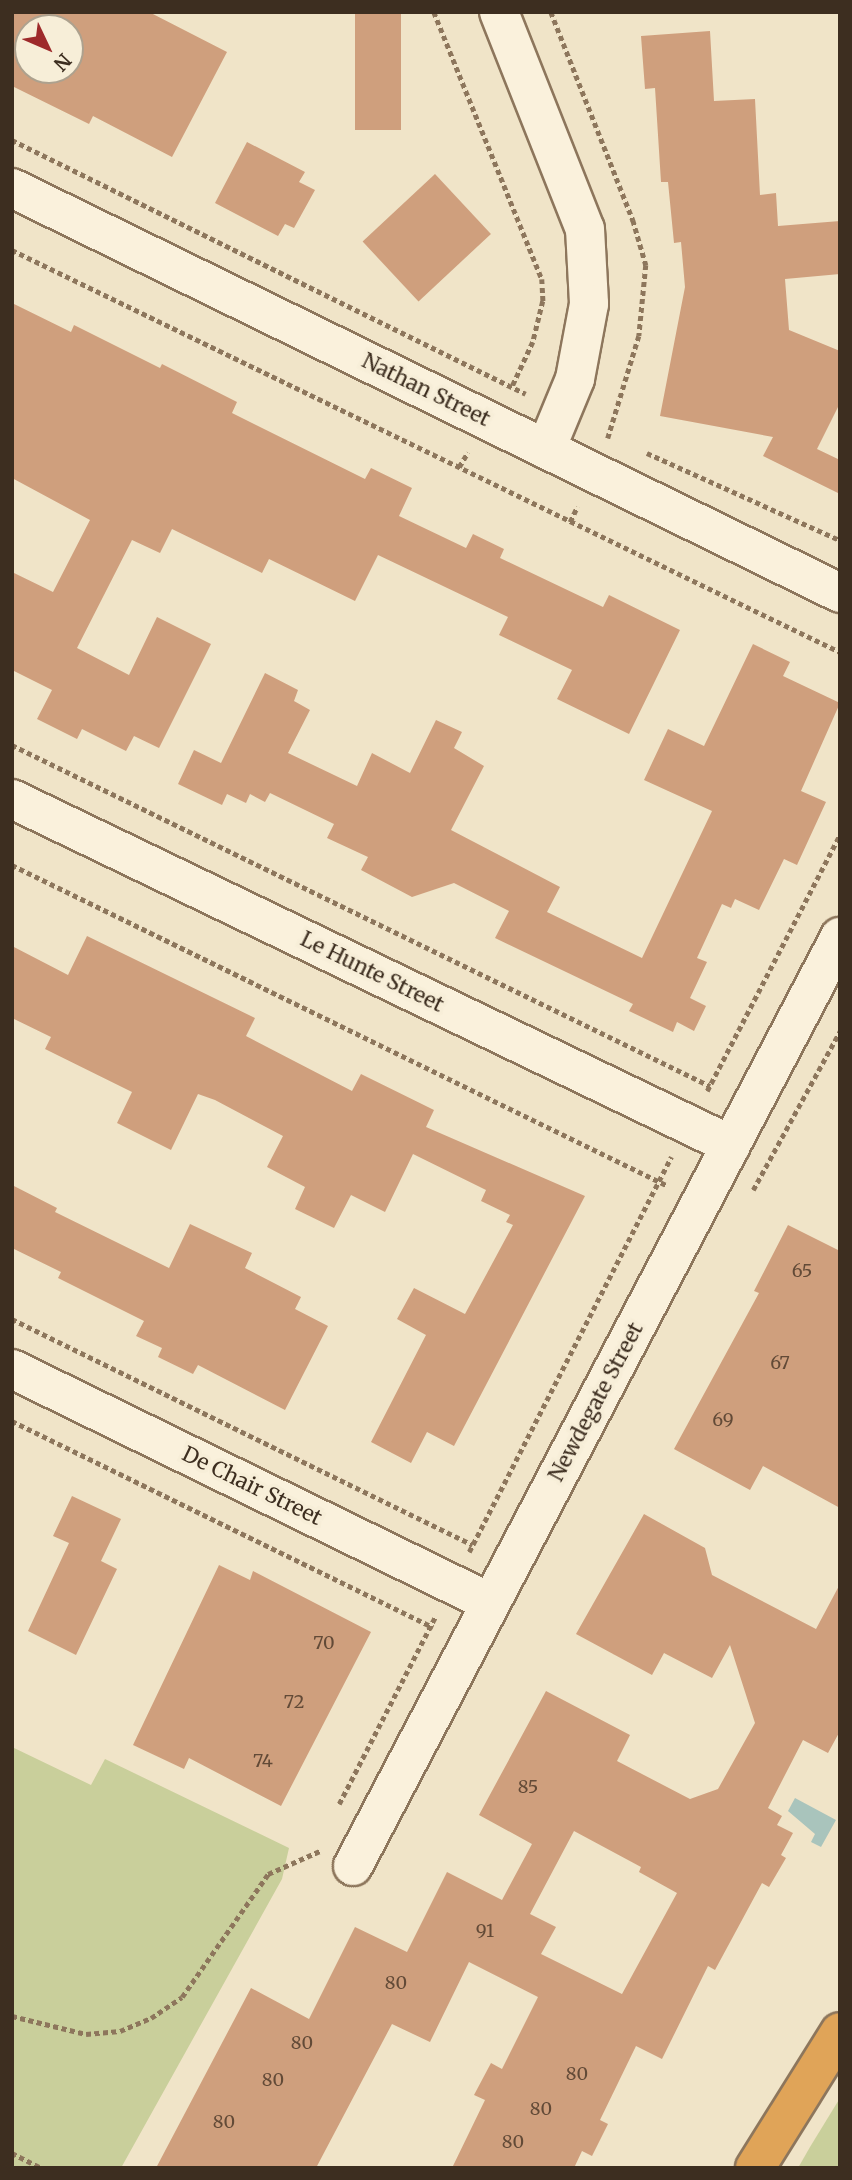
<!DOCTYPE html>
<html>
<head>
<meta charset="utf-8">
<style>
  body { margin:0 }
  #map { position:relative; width:852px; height:2180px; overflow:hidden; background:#f0e4c8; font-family:Merriweather,serif }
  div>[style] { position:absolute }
  .green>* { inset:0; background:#c9cf9b }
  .water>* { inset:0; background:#a9c4bc }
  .building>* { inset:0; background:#cf9f7d; transform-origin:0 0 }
  .path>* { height:4.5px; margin-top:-2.25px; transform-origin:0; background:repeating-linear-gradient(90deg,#8d765c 0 5px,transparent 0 8.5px) }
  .roads { filter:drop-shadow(2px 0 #8d765c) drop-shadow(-2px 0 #8d765c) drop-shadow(0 2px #8d765c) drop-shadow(0 -2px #8d765c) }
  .street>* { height:38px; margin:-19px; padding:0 19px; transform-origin:19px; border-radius:19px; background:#faf1dc }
  .highway>* { height:38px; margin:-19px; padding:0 19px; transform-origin:19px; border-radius:19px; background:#e0a458 }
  span { translate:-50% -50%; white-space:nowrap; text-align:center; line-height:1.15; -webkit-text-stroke:7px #f7eed8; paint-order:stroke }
  .number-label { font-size:18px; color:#624a37 }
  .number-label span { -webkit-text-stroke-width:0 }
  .street-label { font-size:21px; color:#3d2e20 }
  .frame { position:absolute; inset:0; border:14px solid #3d2e20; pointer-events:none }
  .north { position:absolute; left:14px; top:14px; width:70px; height:70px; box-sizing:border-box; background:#f7eed8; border:2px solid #ada18e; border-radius:50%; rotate:134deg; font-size:19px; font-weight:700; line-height:28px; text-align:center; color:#3d2e20 }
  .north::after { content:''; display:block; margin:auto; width:24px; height:32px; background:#9e2a2b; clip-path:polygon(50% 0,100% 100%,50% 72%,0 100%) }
</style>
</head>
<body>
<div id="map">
  <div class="green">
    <div style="clip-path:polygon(12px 1747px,91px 1785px,105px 1759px,289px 1848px,282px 1879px,121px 2168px,12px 2168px)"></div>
    <div style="clip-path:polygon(840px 2098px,840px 2168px,798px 2168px,810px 2147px)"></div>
  </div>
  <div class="water">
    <div style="clip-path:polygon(795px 1798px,836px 1820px,821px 1847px,811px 1842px,815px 1834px,788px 1811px)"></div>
  </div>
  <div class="building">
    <div style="clip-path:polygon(evenodd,12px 12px,149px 12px,227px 52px,172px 157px,93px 116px,89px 124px,12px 86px,12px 12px,28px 28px,70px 28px,70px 70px,28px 70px,28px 28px)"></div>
    <div style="left:355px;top:12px;width:46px;height:118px"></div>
    <div style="clip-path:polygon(710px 31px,714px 101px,755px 99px,760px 195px,776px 193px,778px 226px,840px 221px,840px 274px,785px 279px,789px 330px,840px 351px,840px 403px,817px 449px,840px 460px,840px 494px,763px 456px,773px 437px,660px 416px,685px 287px,681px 242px,674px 243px,668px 182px,661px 182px,655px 88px,645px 89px,641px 36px)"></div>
    <div style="clip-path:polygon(247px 142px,305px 172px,299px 182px,315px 190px,294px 228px,285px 224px,278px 236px,215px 203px)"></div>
    <div style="left:435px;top:174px;width:82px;height:99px;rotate:47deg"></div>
    <div style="clip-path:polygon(12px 303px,71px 332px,74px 325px,160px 368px,162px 364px,237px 402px,232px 413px,365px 479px,371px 468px,412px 488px,399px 516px,466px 548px,473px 534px,504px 549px,500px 558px,603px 607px,609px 595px,680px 630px,629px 734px,557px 699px,572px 670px,499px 635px,508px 617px,378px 555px,355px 601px,269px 559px,262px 573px,172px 529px,160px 553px,132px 540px,77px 648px,129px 675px,157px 617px,211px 644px,159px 748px,134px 736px,126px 751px,82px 729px,77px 739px,37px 719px,52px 690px,12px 670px,12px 572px,53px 592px,90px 520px,12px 478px)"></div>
    <div style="clip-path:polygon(753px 644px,790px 662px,783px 676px,840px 703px,801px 791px,826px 802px,797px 865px,784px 859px,759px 910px,735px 899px,731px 908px,722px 904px,697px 958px,707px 962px,690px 998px,706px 1006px,694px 1031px,677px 1022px,673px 1032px,629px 1011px,633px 1004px,495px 938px,509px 911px,454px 883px,412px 897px,361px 870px,368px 857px,327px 838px,334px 824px,270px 793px,265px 802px,250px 794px,246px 803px,227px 794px,222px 805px,178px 784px,194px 750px,221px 763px,265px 673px,298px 690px,294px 701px,310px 710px,288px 753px,357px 786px,372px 753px,410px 773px,436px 720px,462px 732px,454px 748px,484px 766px,451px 830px,560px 887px,547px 912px,642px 958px,712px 811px,644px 780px,668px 729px,704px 746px)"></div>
    <div style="clip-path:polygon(87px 936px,255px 1018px,246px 1036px,352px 1091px,361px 1074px,434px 1110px,426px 1127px,585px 1196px,454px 1446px,427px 1432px,411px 1463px,371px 1442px,426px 1335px,397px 1319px,414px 1288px,465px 1314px,513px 1225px,506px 1222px,510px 1215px,481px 1201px,486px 1190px,413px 1154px,385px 1212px,351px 1195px,334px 1228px,295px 1209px,305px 1187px,267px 1167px,283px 1136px,215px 1100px,198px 1094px,171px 1150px,117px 1123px,132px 1092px,45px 1049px,51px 1037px,12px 1018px,12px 946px,68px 975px)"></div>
    <div style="clip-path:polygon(12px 1185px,57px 1208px,55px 1212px,169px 1268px,190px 1224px,252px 1253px,245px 1268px,301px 1297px,295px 1309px,328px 1326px,285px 1410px,198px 1365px,193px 1374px,158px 1357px,162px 1348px,136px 1336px,144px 1321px,58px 1278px,61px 1272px,12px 1248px)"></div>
    <div style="clip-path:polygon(788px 1225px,840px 1251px,840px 1508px,763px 1466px,750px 1490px,674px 1449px,759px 1293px,754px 1291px)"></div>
    <div style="clip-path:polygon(72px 1496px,121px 1519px,101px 1561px,117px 1569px,76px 1655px,28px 1631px,69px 1543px,53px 1536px)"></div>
    <div style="clip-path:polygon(evenodd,644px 1514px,705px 1548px,712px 1575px,816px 1629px,840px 1584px,840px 1731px,828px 1753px,803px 1740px,768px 1808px,782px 1816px,777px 1825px,793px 1833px,781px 1855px,786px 1858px,769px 1887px,762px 1883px,715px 1970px,708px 1966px,662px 2059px,636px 2046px,600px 2120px,608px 2124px,592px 2156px,582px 2151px,574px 2168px,452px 2168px,485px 2100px,474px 2095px,491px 2063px,502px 2069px,538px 1997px,469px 1962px,430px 2042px,392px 2024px,316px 2168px,156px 2168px,251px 1988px,309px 2019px,355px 1927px,407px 1952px,447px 1872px,502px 1900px,532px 1844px,479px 1815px,546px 1691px,630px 1735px,617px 1761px,690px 1799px,718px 1789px,755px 1723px,730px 1645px,712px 1678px,664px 1653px,652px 1675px,576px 1634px,644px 1514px,574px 1831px,641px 1867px,639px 1872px,677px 1893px,622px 1994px,541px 1954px,556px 1927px,530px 1914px,574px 1831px)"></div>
    <div style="clip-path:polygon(219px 1565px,250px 1580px,253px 1571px,371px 1632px,281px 1806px,189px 1758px,184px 1769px,133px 1745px)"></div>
  </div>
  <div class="path">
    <div style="left:434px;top:12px;width:288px;rotate:68deg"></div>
    <div style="left:542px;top:279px;width:22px;rotate:87deg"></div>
    <div style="left:543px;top:301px;width:42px;rotate:103.7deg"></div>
    <div style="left:533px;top:342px;width:50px;rotate:115deg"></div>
    <div style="left:551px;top:12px;width:224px;rotate:68.5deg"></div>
    <div style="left:633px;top:220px;width:47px;rotate:73.9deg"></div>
    <div style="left:646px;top:265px;width:71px;rotate:95.6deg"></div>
    <div style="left:639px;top:336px;width:107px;rotate:106.9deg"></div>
    <div style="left:12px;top:140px;width:573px;rotate:26.3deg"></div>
    <div style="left:12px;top:250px;width:920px;rotate:25.9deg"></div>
    <div style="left:647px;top:453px;width:212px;rotate:24.3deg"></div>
    <div style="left:459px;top:467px;width:17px;rotate:-59deg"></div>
    <div style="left:570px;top:522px;width:17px;rotate:-65deg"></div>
    <div style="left:12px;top:745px;width:777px;rotate:26.04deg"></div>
    <div style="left:12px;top:865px;width:730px;rotate:26.07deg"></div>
    <div style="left:707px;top:1091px;width:289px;rotate:-62.6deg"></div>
    <div style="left:753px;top:1190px;width:181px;rotate:-61.3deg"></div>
    <div style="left:12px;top:1319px;width:513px;rotate:26.12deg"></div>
    <div style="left:12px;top:1421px;width:469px;rotate:26.1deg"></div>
    <div style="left:469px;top:1552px;width:444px;rotate:-62.9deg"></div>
    <div style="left:339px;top:1804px;width:212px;rotate:-62.8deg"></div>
    <div style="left:12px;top:2016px;width:76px;rotate:13.7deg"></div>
    <div style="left:86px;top:2034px;width:34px;rotate:-5deg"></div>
    <div style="left:120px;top:2031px;width:34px;rotate:-23deg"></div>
    <div style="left:151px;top:2018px;width:37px;rotate:-34deg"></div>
    <div style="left:182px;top:1997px;width:150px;rotate:-55deg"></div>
    <div style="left:268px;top:1874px;width:57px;rotate:-23.9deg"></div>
    <div style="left:12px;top:2153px;width:33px;rotate:27deg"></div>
  </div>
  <div class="roads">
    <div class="street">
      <div style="left:499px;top:12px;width:233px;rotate:68.4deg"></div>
      <div style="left:585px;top:229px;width:75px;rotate:86.9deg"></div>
      <div style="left:589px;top:304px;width:76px;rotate:100.6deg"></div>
      <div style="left:575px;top:379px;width:76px;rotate:112.5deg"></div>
      <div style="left:12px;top:188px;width:922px;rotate:26.06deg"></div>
      <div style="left:12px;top:799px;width:798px;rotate:25.7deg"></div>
      <div style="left:12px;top:1369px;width:533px;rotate:26.04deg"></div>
      <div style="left:353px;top:1866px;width:1049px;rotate:-62.34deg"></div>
    </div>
    <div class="highway">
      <div style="left:755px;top:2168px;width:160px;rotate:-58deg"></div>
    </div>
  </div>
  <div class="number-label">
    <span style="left:802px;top:1271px">65</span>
    <span style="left:780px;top:1363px">67</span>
    <span style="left:723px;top:1420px">69</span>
    <span style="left:324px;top:1643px">70</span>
    <span style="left:294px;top:1702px">72</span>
    <span style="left:263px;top:1761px">74</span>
    <span style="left:528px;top:1787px">85</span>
    <span style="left:485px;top:1931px">91</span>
    <span style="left:396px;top:1983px">80</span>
    <span style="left:302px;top:2043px">80</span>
    <span style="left:577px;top:2074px">80</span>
    <span style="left:273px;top:2080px">80</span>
    <span style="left:541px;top:2109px">80</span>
    <span style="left:224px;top:2122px">80</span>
    <span style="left:513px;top:2142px">80</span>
  </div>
  <div class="street-label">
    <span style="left:426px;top:390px;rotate:26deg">Nathan Street</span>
    <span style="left:372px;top:972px;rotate:26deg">Le Hunte Street</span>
    <span style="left:596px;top:1402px;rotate:-62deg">Newdegate Street</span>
    <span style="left:252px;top:1486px;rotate:26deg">De Chair Street</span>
  </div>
  <div class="frame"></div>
  <div class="north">N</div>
</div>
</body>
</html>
